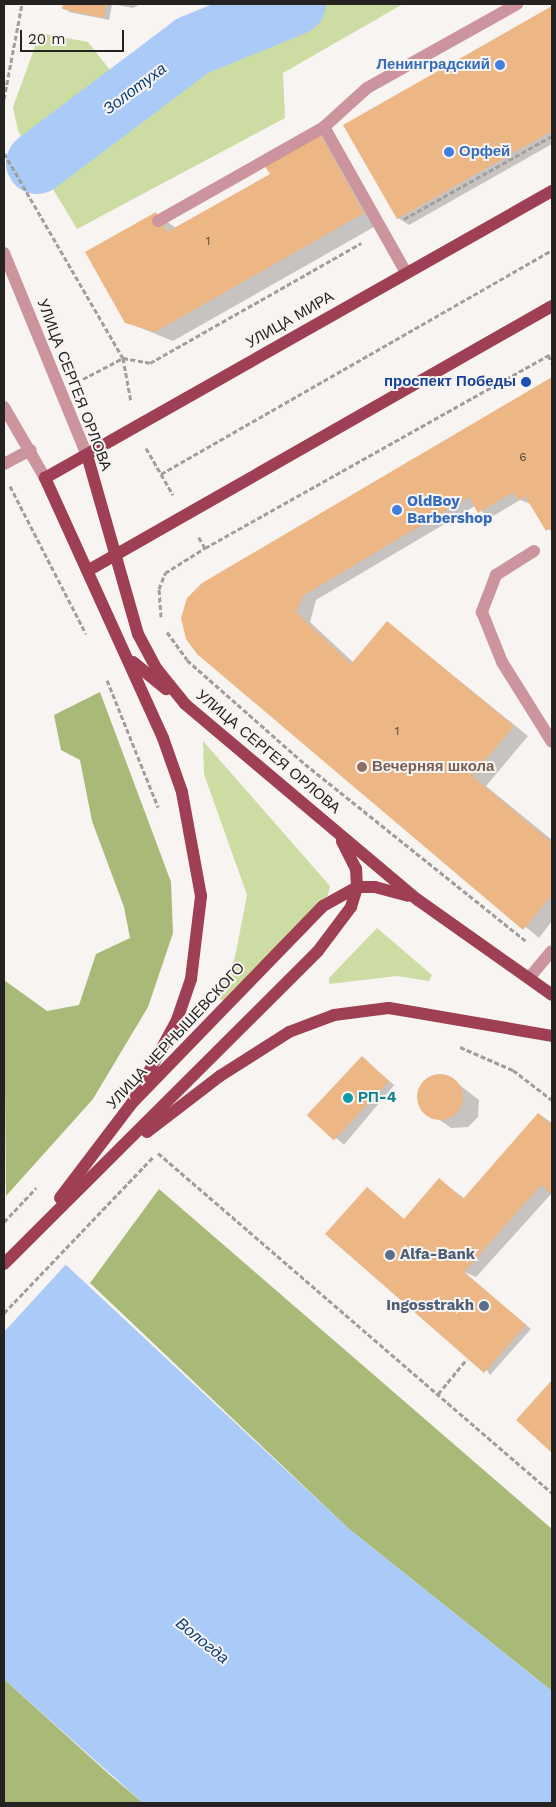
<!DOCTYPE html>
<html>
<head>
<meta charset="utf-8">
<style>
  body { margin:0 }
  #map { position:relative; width:556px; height:1807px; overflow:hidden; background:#f8f4f1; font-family:"Work Sans",sans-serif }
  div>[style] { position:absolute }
  .green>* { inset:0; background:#cddca3 }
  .forest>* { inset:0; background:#a9b977 }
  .water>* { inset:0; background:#aacbf8 }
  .pier>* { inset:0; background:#f8f4f1 }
  .shadow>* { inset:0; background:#0003; transform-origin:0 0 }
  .river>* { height:62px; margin:-31px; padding:0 31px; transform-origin:31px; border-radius:31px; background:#aacbf8 }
  .building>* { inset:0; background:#ecb784; transform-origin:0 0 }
  .round { border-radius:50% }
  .path>* { height:3px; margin-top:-1.5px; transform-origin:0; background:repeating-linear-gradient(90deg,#a29e9c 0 5px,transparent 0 7.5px) }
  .minor>* { height:12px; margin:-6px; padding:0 6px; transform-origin:6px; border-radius:6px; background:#cc949c }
  .major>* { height:12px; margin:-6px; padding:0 6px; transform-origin:6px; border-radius:6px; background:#9e3f53 }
  .dots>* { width:14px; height:14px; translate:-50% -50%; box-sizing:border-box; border:2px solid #f8f4f1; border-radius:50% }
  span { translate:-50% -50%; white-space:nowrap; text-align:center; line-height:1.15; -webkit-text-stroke:4px #f8f4f1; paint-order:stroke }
  .number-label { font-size:12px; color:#57483a }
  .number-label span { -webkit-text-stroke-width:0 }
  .shop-label { font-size:15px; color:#366cbe; font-weight:700 }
  .right { translate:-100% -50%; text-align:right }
  .left { translate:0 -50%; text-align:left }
  .street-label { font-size:15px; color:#252322 }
  .transit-label { font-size:15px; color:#164399; font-weight:700 }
  .education-label { font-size:15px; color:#785e54; font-weight:700 }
  .culture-label { font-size:15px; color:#0d838f; font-weight:700 }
  .service-label { font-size:15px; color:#4e5e75; font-weight:700 }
  .water-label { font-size:16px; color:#093f7f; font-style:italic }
  .frame { position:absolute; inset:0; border:5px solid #252322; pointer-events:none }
  .scale { position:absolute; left:20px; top:30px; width:104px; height:22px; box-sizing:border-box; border:2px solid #252322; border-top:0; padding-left:6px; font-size:15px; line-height:18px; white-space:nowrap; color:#252322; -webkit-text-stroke:4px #f8f4f1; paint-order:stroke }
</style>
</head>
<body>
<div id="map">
  <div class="green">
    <div style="clip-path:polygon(244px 4px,403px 4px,283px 73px,285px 118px,77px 229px,18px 131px,13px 107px,40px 33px,88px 42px,110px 70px,161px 51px)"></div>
    <div style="clip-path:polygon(203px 741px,330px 886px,328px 895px,226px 1001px,219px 999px,235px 957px,247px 895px,204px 774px)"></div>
    <div style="clip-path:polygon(377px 928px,432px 975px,429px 981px,397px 976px,329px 984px,329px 978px)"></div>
  </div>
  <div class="forest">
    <div style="clip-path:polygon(100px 692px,171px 882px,173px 933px,148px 1007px,93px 1099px,6px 1196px,4px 980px,47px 1011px,79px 1005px,96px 954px,130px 938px,124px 907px,92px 821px,80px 760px,61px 750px,54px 715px)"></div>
    <div style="clip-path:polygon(159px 1189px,552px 1529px,552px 1691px,349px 1529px,90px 1283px)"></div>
    <div style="clip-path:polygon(4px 1679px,111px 1776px,143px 1803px,4px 1803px)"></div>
  </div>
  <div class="water">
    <div style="clip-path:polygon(4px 1207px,349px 1529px,552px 1691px,552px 1803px,143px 1803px,4px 1679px)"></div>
  </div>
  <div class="pier">
    <div style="clip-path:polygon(4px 1204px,69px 1261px,4px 1332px)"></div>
  </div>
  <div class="shadow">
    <div style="clip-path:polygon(64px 4px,140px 4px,133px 8px,112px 4px,109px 20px,69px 12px)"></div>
    <div style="clip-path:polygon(552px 7px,552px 144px,409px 225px,398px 218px,345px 125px)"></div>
    <div style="clip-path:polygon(320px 135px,337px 145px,381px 223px,173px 341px,126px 322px,156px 214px,176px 228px,272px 175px)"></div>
    <div style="clip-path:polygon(552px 379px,552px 533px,531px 504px,520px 500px,490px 518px,475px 506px,316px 600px,310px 622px,354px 663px,388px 623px,528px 736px,486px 786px,552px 840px,552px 921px,539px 938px,198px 653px,273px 544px)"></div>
    <div style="left:362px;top:1058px;width:42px;height:78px;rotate:40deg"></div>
    <div style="clip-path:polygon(435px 1075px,448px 1076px,479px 1100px,478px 1117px,468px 1127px,451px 1128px,419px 1105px,420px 1086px)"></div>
    <div style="clip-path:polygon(539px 1114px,552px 1123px,552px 1193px,476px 1277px,464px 1272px,531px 1329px,490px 1375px,367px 1188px,405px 1220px,440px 1180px,465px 1199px)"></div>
    <div style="clip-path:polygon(552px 1382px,552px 1451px,518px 1420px)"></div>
  </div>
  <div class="river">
    <div style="left:37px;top:163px;width:194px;rotate:-37deg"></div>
    <div style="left:192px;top:46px;width:111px;rotate:-22.2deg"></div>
  </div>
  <div class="building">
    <div style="clip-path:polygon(63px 4px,106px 4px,104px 18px,62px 9px)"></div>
    <div style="clip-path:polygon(552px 6px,552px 131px,397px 219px,343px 125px)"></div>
    <div style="clip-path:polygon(320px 134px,364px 213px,155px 332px,125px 323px,85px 252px,156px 212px,167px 232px,270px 174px,264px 165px)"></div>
    <div style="clip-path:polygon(552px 377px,552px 527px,546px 531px,525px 496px,518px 500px,513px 492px,478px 513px,469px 497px,304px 595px,296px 612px,351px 664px,387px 621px,514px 726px,472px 776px,552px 843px,552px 895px,523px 930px,197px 654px,186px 639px,181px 618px,187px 598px,202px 583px)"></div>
    <div style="left:362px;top:1056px;width:37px;height:81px;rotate:43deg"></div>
    <div class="round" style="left:417px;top:1074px;width:46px;height:46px"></div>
    <div style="clip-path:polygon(538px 1113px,552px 1125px,552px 1195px,541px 1185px,464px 1272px,526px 1325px,484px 1373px,325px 1234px,367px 1187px,404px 1219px,439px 1178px,463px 1199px)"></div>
    <div style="clip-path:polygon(552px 1380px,552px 1453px,516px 1420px)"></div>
  </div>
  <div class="path">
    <div style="left:4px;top:99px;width:97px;rotate:-79.3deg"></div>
    <div style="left:4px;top:153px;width:237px;rotate:59.9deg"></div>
    <div style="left:123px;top:358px;width:45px;rotate:79.7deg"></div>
    <div style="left:404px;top:219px;width:170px;rotate:-29.3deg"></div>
    <div style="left:548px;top:355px;width:9px;rotate:63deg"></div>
    <div style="left:83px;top:379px;width:45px;rotate:-27.7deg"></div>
    <div style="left:123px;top:358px;width:27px;rotate:10deg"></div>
    <div style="left:150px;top:363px;width:243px;rotate:-29.6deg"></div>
    <div style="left:146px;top:448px;width:54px;rotate:60.1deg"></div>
    <div style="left:161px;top:474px;width:451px;rotate:-29.8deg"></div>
    <div style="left:10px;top:486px;width:166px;rotate:62.8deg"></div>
    <div style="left:205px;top:548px;width:398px;rotate:-29.3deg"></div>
    <div style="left:161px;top:617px;width:28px;rotate:-94deg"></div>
    <div style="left:159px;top:589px;width:17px;rotate:-69deg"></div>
    <div style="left:165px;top:573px;width:47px;rotate:-32deg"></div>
    <div style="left:205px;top:548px;width:14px;rotate:-120deg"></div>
    <div style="left:167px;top:632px;width:34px;rotate:54deg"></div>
    <div style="left:187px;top:660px;width:157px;rotate:41.4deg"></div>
    <div style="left:305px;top:764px;width:285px;rotate:38.7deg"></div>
    <div style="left:107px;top:680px;width:137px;rotate:68.1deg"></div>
    <div style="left:460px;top:1047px;width:58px;rotate:23.5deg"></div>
    <div style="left:513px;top:1070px;width:49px;rotate:37.6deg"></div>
    <div style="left:158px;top:1153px;width:520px;rotate:40.79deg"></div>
    <div style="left:4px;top:1222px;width:47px;rotate:-46.7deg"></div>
    <div style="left:4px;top:1313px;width:217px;rotate:-46.3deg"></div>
    <div style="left:438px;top:1394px;width:45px;rotate:-50.4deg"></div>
  </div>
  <div class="minor">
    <div style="left:324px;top:127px;width:165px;rotate:60.6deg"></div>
    <div style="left:158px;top:221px;width:191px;rotate:-29.5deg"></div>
    <div style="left:324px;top:127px;width:58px;rotate:-42.2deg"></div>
    <div style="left:367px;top:88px;width:172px;rotate:-29.2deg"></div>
    <div style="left:4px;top:253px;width:218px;rotate:67.7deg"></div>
    <div style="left:4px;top:407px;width:82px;rotate:60deg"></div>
    <div style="left:4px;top:464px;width:30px;rotate:-28deg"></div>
    <div style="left:534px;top:551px;width:45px;rotate:147.7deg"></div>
    <div style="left:496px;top:575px;width:40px;rotate:111deg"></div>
    <div style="left:482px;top:612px;width:54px;rotate:68.2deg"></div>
    <div style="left:502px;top:662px;width:94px;rotate:58deg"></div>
    <div style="left:529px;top:978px;width:35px;rotate:-50deg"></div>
  </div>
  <div class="major">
    <div style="left:87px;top:455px;width:186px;rotate:74.1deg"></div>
    <div style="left:138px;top:634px;width:38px;rotate:62deg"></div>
    <div style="left:156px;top:668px;width:46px;rotate:51.1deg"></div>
    <div style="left:185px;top:704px;width:304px;rotate:40.1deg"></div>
    <div style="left:418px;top:900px;width:164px;rotate:35.3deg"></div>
    <div style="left:89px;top:570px;width:533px;rotate:-29.69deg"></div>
    <div style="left:133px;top:662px;width:43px;rotate:39.3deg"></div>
    <div style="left:132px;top:1103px;width:94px;rotate:-61.5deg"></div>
    <div style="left:177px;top:1020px;width:43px;rotate:-71.1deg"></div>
    <div style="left:191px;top:979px;width:84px;rotate:-83.1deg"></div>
    <div style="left:201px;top:896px;width:106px;rotate:-100.4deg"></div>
    <div style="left:182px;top:792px;width:57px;rotate:-109.4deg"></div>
    <div style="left:163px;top:738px;width:286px;rotate:-114.4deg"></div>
    <div style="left:45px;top:478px;width:583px;rotate:-29.51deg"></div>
    <div style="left:147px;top:1132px;width:92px;rotate:-37.5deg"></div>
    <div style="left:220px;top:1076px;width:82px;rotate:-32.5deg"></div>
    <div style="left:289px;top:1032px;width:48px;rotate:-20.7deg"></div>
    <div style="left:334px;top:1015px;width:55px;rotate:-7.3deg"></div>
    <div style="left:389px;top:1008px;width:165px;rotate:9.7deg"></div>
    <div style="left:60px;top:1198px;width:119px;rotate:-52.8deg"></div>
    <div style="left:132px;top:1103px;width:274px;rotate:-45.9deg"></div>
    <div style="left:323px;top:906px;width:39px;rotate:-29deg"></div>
    <div style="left:357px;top:887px;width:18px"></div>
    <div style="left:375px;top:887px;width:34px;rotate:15deg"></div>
    <div style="left:4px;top:1264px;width:443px;rotate:-44.9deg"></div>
    <div style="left:318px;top:951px;width:55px;rotate:-53.1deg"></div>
    <div style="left:351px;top:907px;width:21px;rotate:-73deg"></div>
    <div style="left:357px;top:887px;width:18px;rotate:-93deg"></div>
    <div style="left:356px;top:869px;width:31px;rotate:-117deg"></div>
  </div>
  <div class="dots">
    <div style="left:500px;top:65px;background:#3f7fe0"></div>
    <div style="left:449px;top:152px;background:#3f7fe0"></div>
    <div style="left:526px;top:382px;background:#1a4fb4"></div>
    <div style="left:397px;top:510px;background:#3f7fe0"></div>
    <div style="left:362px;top:767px;background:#8d6e63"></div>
    <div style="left:348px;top:1098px;background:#0f9aa8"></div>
    <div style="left:390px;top:1255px;background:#5c6f8a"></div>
    <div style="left:484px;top:1306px;background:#5c6f8a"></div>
  </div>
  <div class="number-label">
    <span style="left:208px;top:242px">1</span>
    <span style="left:523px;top:458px">6</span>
    <span style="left:397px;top:732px">1</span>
  </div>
  <div class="shop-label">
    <span class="right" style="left:490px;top:65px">Ленинградский</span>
    <span class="left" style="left:459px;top:152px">Орфей</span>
    <span class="left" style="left:407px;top:510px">OldBoy<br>Barbershop</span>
  </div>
  <div class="street-label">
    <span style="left:290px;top:320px;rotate:-30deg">УЛИЦА МИРА</span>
    <span style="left:74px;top:385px;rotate:69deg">УЛИЦА СЕРГЕЯ ОРЛОВА</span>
    <span style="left:268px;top:752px;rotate:40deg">УЛИЦА СЕРГЕЯ ОРЛОВА</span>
    <span style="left:176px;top:1036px;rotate:-47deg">УЛИЦА ЧЕРНЫШЕВСКОГО</span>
  </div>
  <div class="transit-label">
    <span class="right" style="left:516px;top:382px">проспект Победы</span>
  </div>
  <div class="education-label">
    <span class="left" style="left:372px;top:767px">Вечерняя школа</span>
  </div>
  <div class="culture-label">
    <span class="left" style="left:358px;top:1098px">РП-4</span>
  </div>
  <div class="service-label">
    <span class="left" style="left:400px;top:1255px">Alfa-Bank</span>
    <span class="right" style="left:474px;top:1306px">Ingosstrakh</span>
  </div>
  <div class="water-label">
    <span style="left:135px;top:89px;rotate:-37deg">Золотуха</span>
    <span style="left:202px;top:1641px;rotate:39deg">Вологда</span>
  </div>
  <div class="frame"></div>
  <div class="scale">20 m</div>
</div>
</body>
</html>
